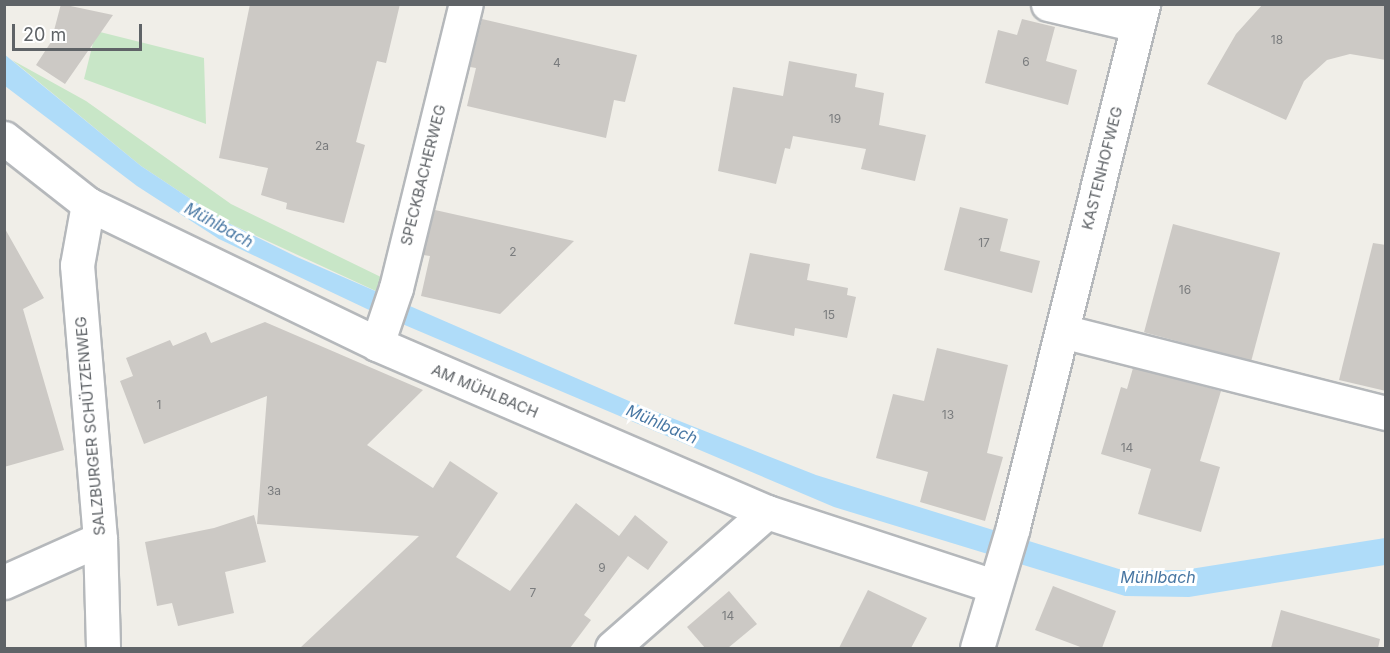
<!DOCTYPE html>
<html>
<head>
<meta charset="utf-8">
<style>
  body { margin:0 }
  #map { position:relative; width:1390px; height:653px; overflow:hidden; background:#f0eee8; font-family:Inter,sans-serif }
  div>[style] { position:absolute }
  .green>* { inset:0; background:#c8e6c7 }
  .water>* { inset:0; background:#afdcf9 }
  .building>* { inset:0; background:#ccc9c5; transform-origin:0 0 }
  .roads { filter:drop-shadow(2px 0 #b5b8bb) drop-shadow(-2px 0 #b5b8bb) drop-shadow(0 2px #b5b8bb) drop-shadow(0 -2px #b5b8bb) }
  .minor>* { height:33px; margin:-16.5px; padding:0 16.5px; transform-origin:16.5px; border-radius:16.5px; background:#fff }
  span { translate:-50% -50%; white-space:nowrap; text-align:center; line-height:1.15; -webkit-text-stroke:6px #fff; paint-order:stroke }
  .number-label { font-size:12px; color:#7a7c7e }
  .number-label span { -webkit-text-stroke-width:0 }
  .street-label { font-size:15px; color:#5f6367 }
  .water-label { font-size:16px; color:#4877a3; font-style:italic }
  .frame { position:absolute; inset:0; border:6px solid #5f6367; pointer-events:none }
  .scale { position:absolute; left:12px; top:24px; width:130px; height:27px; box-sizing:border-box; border:3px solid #5f6367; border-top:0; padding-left:8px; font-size:18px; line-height:21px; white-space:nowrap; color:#5f6367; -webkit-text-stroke:4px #fff; paint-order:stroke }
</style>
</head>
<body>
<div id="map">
  <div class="green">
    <div style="clip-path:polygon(96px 31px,204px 58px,206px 124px,84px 79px)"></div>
    <div style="clip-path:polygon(12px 60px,86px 101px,231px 204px,385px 279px,378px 292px,224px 221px,141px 166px)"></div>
  </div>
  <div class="water">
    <div style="clip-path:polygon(4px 54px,141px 166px,224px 221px,297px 257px,629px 401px,816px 475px,1122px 570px,1184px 570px,1385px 538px,1385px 565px,1189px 597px,1125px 596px,834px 507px,367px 309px,219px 239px,137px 186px,5px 86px)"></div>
  </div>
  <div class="building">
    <div style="clip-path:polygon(61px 4px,113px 15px,65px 84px,36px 65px,51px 42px)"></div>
    <div style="clip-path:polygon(250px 4px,400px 4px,386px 63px,377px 61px,356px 142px,365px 145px,344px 223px,286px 209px,287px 203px,261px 195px,268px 168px,219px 158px)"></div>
    <div style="clip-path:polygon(1263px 4px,1386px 4px,1386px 60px,1350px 54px,1327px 60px,1304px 81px,1286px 120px,1207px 84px,1236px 34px)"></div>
    <div style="clip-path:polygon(482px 19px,637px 55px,625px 102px,614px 100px,606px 138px,467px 106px,476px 68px,470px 67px)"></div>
    <div style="clip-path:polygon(1022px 19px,1055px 27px,1046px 61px,1077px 70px,1068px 105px,985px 83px,998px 30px,1017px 35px)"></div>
    <div style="clip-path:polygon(789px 61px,857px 74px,855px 87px,884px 93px,879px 125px,926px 135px,915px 181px,861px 169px,866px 149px,793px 136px,790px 149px,785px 148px,776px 184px,718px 171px,733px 87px,783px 96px)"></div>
    <div style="clip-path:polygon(960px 207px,1008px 219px,1000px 251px,1040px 261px,1032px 293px,944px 270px)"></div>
    <div style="clip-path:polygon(435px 210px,574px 241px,500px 314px,421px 296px,430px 256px,423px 255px)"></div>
    <div style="left:1173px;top:224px;width:111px;height:112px;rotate:15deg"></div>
    <div style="clip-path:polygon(4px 227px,44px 298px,23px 309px,64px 450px,4px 467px)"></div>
    <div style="clip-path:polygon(1373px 243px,1386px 245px,1386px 391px,1339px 380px)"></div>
    <div style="clip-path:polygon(750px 253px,810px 264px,807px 280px,848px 288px,847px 295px,856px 297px,847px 338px,795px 328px,794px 336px,734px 324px)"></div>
    <div style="clip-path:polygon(265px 322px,423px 390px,367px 445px,433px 488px,450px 461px,498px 493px,456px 557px,510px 591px,576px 503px,619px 536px,635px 515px,668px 542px,648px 570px,628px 556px,584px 615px,591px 620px,570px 648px,300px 648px,419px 536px,257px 524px,267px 396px,144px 444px,120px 381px,133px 376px,126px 358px,170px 340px,173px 346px,206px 332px,211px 343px)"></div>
    <div style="clip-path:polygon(937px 348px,1008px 365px,987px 453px,1003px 457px,985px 521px,920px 502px,928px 472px,876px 458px,893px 394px,924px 401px)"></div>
    <div style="clip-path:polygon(1133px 368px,1221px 391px,1200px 461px,1220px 467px,1201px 532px,1138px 514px,1151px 469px,1101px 454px,1121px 387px,1127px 389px)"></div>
    <div style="clip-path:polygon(254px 515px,266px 562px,225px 572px,234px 613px,178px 626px,172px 603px,157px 606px,145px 542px,214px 528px)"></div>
    <div style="clip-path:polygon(1053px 586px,1116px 611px,1102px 648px,1083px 648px,1035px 630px)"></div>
    <div style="clip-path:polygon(868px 590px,927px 618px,911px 648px,839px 648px)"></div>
    <div style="clip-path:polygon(729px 591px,757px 624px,728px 648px,705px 648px,687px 627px)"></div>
    <div style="clip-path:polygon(1281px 610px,1380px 639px,1378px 648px,1271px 648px)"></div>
  </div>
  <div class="roads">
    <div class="minor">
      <div style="left:1048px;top:4px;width:91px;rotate:13.3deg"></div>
      <div style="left:4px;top:138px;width:107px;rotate:38.2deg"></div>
      <div style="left:88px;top:204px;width:321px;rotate:25.8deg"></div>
      <div style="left:377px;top:344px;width:425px;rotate:23.3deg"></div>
      <div style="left:767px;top:512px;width:238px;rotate:18.1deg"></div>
      <div style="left:88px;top:204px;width:62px;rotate:100.2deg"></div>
      <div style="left:77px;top:265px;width:275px;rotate:85.2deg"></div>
      <div style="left:100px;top:539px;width:109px;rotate:88.4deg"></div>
      <div style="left:1062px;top:331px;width:334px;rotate:14.2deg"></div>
      <div style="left:377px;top:344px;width:59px;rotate:-71.3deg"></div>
      <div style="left:396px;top:288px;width:292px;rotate:-76.2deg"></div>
      <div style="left:4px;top:582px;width:105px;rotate:-24.1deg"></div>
      <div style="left:612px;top:648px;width:206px;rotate:-41.3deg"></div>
      <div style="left:977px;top:648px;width:126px;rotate:-73.4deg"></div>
      <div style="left:1013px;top:527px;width:539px;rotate:-76.04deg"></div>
    </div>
  </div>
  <div class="number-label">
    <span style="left:1277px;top:40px">18</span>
    <span style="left:1026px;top:62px">6</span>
    <span style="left:557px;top:63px">4</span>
    <span style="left:835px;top:119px">19</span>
    <span style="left:322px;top:146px">2a</span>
    <span style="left:984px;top:243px">17</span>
    <span style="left:513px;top:252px">2</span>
    <span style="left:1185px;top:290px">16</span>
    <span style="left:829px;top:315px">15</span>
    <span style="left:159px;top:405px">1</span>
    <span style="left:948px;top:415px">13</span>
    <span style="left:1127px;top:448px">14</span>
    <span style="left:274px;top:491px">3a</span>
    <span style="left:602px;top:568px">9</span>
    <span style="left:533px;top:593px">7</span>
    <span style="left:728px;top:616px">14</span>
  </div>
  <div class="street-label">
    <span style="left:1102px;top:168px;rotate:-76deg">KASTENHOFWEG</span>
    <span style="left:423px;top:175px;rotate:-76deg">SPECKBACHERWEG</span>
    <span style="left:485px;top:391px;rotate:23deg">AM MÜHLBACH</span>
    <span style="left:90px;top:426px;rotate:-95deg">SALZBURGER SCHÜTZENWEG</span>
  </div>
  <div class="water-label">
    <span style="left:219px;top:225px;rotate:29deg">Mühlbach</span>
    <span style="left:662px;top:424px;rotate:23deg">Mühlbach</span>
    <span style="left:1158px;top:577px">Mühlbach</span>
  </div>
  <div class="frame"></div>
  <div class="scale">20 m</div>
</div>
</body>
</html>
